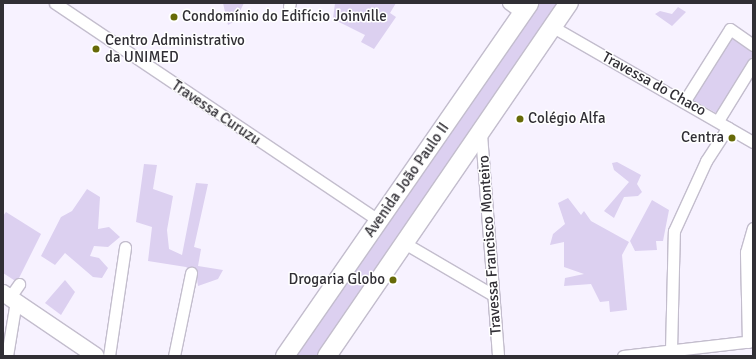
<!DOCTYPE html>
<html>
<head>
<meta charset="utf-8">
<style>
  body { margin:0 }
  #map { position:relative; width:756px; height:359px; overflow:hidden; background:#f7f2ff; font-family:Signika,sans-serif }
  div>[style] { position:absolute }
  .green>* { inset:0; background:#dcd0f0 }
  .roads { filter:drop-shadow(1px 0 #c3bdcd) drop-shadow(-1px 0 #c3bdcd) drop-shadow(0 1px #c3bdcd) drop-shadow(0 -1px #c3bdcd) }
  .street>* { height:11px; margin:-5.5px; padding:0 5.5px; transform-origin:5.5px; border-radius:5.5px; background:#fff }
  .secondary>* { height:16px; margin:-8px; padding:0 8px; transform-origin:8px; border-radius:8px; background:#fff }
  .primary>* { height:18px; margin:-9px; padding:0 9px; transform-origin:9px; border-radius:9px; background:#fff }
  .dots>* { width:11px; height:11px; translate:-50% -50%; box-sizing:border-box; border:2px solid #fff; border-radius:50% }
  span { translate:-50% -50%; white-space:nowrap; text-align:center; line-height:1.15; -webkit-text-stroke:3px #fff; paint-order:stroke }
  .poi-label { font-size:15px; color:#312f35 }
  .left { translate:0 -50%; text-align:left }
  .right { translate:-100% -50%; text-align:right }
  .street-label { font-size:15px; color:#312f35 }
  .frame { position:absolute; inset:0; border:4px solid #312f35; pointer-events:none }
</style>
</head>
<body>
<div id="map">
  <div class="green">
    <div style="clip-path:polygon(223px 3px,244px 3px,235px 21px,228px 25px)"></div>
    <div style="clip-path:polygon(335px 3px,396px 3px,390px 13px,396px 17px,374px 49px,361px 42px,365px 35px,333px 19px)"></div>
    <div style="clip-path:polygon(531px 3px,559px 3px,319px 356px,288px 356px)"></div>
    <div style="clip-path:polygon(678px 7px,686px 12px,672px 26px,655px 14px,660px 11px,672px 14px)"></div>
    <div style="clip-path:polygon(733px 33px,753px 47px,753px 55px,718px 114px,693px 100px)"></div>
    <div style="clip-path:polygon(617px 162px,641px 175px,637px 184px,642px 192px,638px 196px,624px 197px,614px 218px,604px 211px,629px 182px,614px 170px,612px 163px)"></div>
    <div style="clip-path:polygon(144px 164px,157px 165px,153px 189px,173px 196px,167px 230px,169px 249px,182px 255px,196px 183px,208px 184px,194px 247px,201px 249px,198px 266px,223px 270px,218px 279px,198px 286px,196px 273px,186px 267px,148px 261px,152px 227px,136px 222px)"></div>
    <div style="clip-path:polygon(87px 189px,100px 197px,98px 229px,109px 227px,120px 237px,108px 247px,94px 246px,90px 256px,99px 258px,108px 268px,102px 278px,93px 277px,65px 253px,55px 265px,41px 256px,61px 217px,72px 211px)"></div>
    <div style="clip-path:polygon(568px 198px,581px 215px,584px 211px,591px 221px,629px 242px,622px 255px,627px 310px,610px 312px,609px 301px,600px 302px,591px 284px,564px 286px,565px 278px,584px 274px,564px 267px,564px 242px,550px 245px,553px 234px,565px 224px,558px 203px)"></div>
    <div style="clip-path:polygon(652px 200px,669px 210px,663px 241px,656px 241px,657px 250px,635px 251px,630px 241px)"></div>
    <div style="clip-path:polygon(6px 212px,41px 234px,17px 282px,3px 273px,3px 216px)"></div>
    <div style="clip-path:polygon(65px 280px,75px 292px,61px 315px,45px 303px)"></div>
  </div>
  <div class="roads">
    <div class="street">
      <div style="left:55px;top:3px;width:391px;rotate:33.9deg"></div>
      <div style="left:508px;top:3px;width:17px;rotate:36deg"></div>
      <div style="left:289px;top:6px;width:3px;rotate:-72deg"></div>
      <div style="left:553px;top:27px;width:231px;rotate:29.9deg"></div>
      <div style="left:684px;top:102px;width:86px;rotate:-57.8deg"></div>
      <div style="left:730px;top:29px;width:28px;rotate:35deg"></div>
      <div style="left:719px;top:119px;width:65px;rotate:-58.3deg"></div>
      <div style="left:481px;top:134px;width:223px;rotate:85.6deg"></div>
      <div style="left:406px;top:244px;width:101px;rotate:30.4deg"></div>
      <div style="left:10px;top:297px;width:16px;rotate:-55deg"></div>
      <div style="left:748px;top:342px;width:90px;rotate:-91.3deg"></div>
      <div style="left:746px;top:252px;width:25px;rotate:-74deg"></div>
      <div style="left:671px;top:350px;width:119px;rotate:-88.6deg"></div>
      <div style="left:674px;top:231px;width:77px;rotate:-65.4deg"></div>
      <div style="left:706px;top:161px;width:40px;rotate:-57.1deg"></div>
      <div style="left:7px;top:356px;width:56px;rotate:-80.7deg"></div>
      <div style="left:109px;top:356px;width:110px;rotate:-81.6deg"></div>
      <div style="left:174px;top:356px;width:85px;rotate:-78.4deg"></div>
      <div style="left:623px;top:356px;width:131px;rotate:-6.6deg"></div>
    </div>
    <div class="secondary">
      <div style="left:3px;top:293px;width:112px;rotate:34.1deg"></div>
    </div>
    <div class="primary">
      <div style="left:285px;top:356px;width:429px;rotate:-55.3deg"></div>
      <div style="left:327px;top:356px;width:428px;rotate:-55.6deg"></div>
    </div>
  </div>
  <div class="dots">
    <div style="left:174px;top:17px;background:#676a08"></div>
    <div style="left:96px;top:49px;background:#676a08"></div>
    <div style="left:520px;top:119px;background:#676a08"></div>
    <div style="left:732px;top:138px;background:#676a08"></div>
    <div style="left:393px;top:280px;background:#676a08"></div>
  </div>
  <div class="poi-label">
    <span class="left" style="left:182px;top:17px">Condomínio do Edifício Joinville</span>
    <span class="left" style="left:105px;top:49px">Centro Administrativo<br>da UNIMED</span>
    <span class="left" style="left:528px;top:119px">Colégio Alfa</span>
    <span class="right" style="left:724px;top:138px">Centra</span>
    <span class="right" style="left:385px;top:280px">Drogaria Globo</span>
  </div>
  <div class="street-label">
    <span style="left:654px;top:84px;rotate:29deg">Travessa do Chaco</span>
    <span style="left:216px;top:113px;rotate:34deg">Travessa Curuzu</span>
    <span style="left:407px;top:180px;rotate:-55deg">Avenida João Paulo II</span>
    <span style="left:490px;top:245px;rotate:-94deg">Travessa Francisco Monteiro</span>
  </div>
  <div class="frame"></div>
</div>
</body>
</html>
